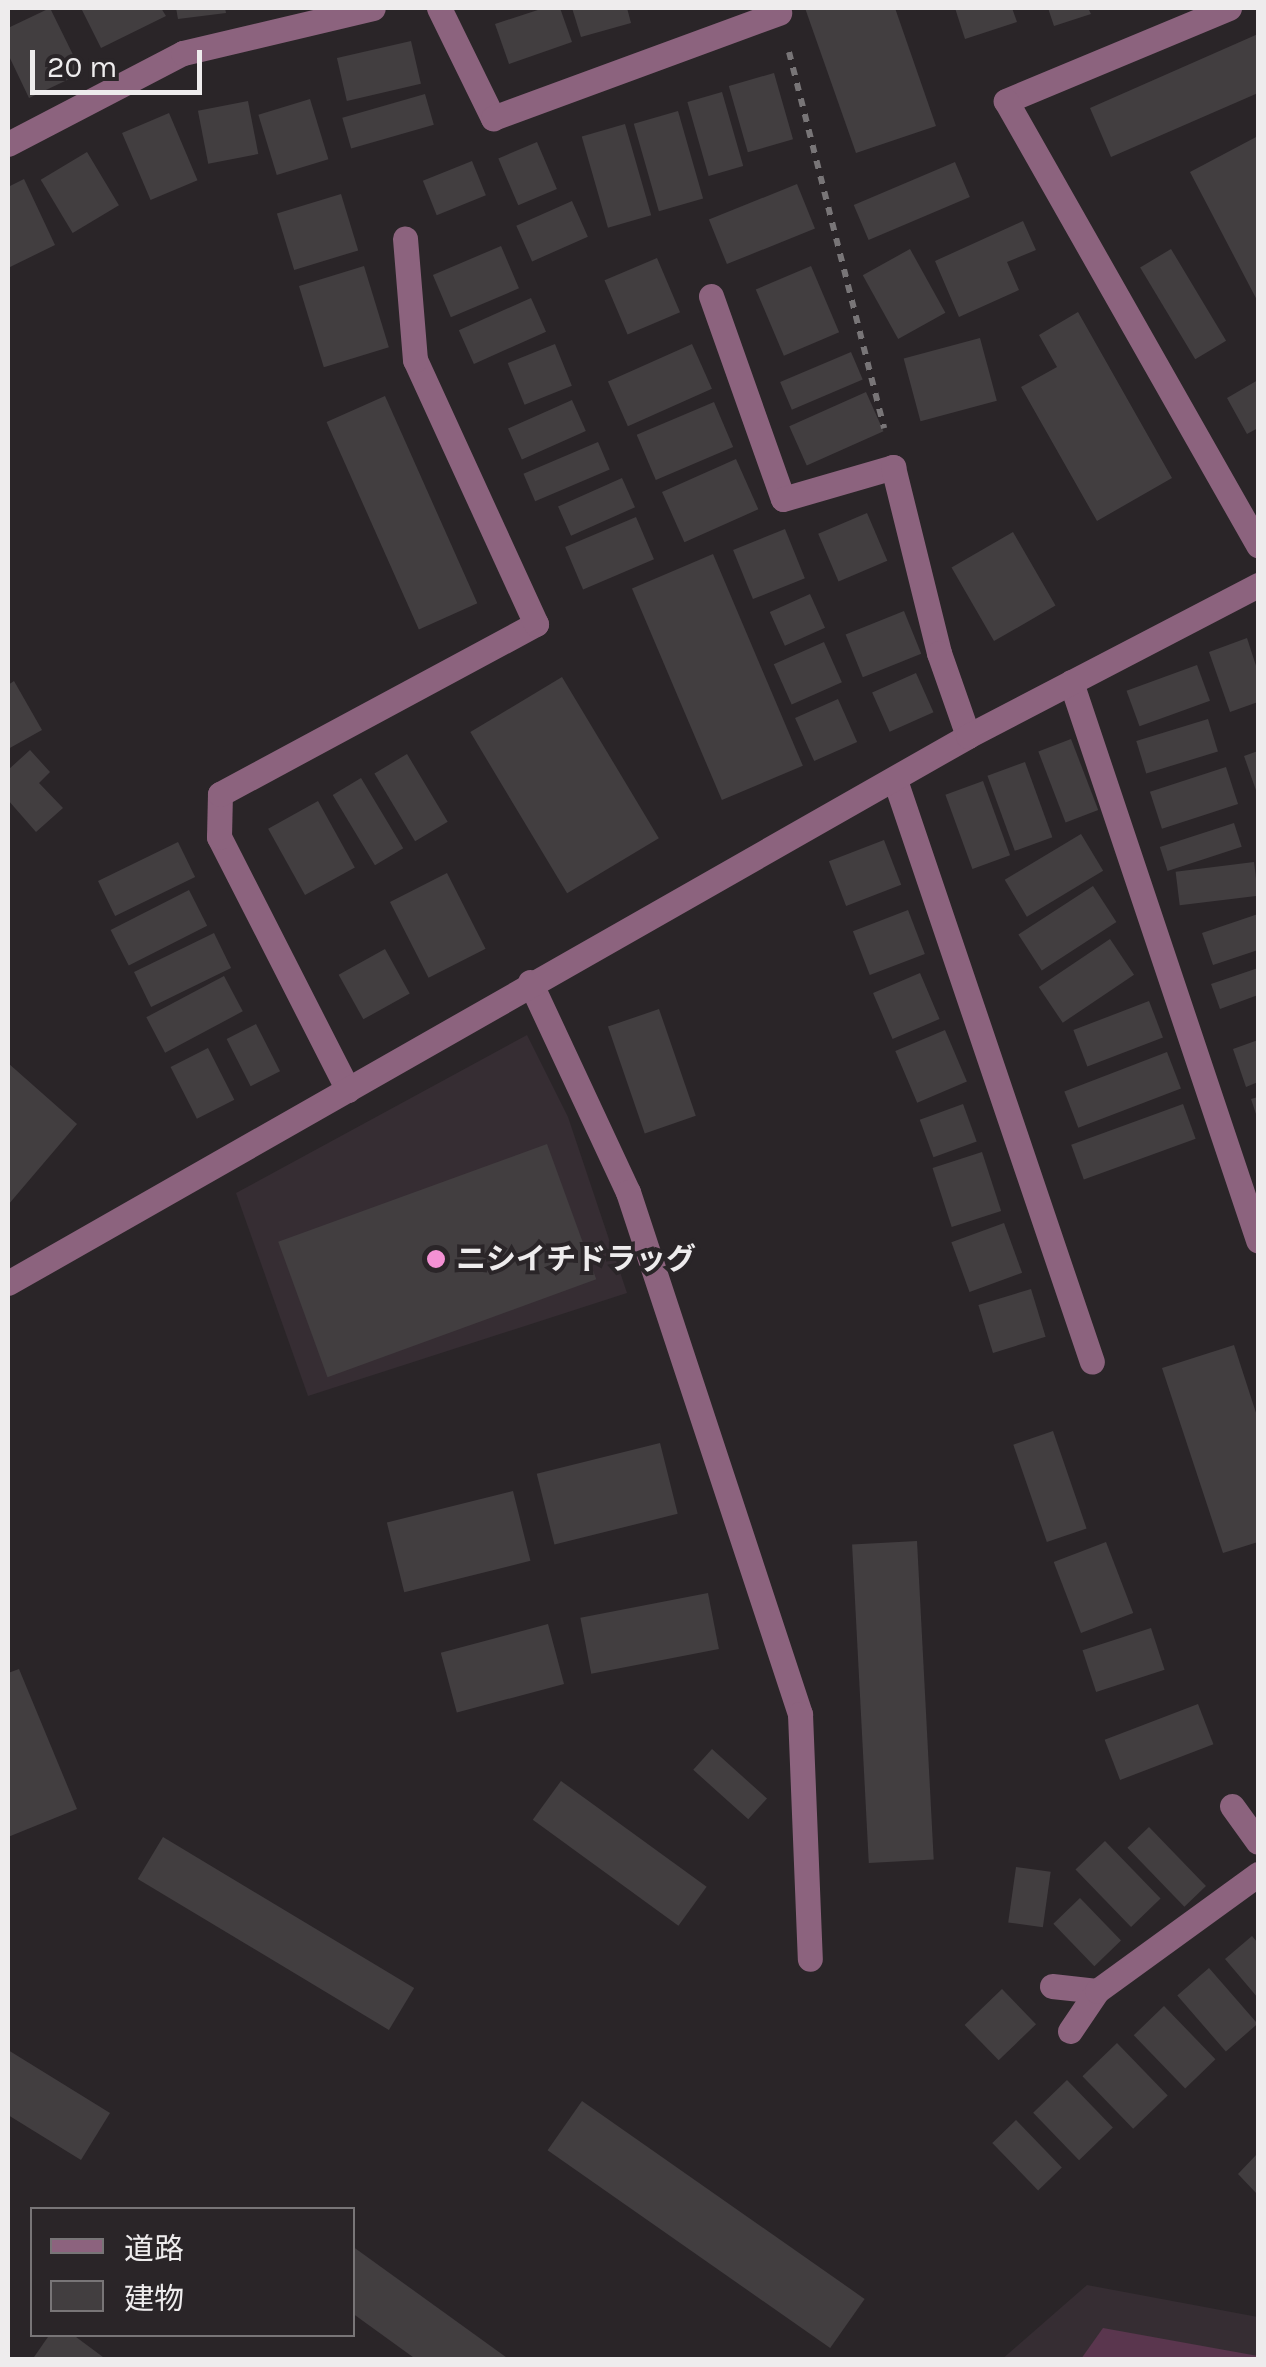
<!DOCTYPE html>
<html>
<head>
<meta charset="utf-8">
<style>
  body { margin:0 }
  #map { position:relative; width:1266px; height:2367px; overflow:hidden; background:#2a2528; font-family:Karla,"Noto Sans JP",sans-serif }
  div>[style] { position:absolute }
  .built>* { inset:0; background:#362d33 }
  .green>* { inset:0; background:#5a364e }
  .building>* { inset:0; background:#423e40; transform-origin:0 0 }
  .path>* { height:6px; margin-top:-3px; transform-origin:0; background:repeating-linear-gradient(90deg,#787577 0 8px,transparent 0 16px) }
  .minor>* { height:25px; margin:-12.5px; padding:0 12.5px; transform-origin:12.5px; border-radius:12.5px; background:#8c637e }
  .dots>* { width:28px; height:28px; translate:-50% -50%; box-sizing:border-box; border:5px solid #2a2528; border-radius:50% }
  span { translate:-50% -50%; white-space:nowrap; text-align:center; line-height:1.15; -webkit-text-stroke:8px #2a2528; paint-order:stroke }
  .poi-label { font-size:30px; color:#eeeced; font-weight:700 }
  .left { translate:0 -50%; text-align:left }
  .frame { position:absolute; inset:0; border:10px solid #eeeced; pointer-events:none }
  .legend { position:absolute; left:30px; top:2207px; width:325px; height:130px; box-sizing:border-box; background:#2a2528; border:2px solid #787577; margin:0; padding:12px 18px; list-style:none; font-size:30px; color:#eeeced }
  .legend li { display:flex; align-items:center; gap:20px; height:50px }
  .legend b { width:50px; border:2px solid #787577 }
  .scale { position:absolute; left:30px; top:50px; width:172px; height:45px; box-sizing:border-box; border:5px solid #eeeced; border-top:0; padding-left:12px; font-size:30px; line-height:35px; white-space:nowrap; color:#eeeced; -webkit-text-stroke:8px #2a2528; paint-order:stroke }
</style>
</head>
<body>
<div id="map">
  <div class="built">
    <div style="clip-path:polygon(527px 1035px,568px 1117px,627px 1293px,308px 1396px,236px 1193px)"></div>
    <div style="clip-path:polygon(1087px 2285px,1258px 2317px,1258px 2359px,1001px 2360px)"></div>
  </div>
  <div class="green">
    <div style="clip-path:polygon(1103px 2328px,1258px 2356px,1258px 2359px,1081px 2359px)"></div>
  </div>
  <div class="building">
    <div style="clip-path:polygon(50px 8px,82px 73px,29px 98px,8px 54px,8px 28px)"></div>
    <div style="clip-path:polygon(81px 8px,161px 8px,166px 16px,101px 48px)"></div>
    <div style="clip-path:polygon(176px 8px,225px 8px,226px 13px,178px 19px)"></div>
    <div style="clip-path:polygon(544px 8px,560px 8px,572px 42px,509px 64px,495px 24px)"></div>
    <div style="clip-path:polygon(572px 8px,627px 8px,631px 23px,581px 37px)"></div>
    <div style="clip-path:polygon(805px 8px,895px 8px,936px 126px,856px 153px)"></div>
    <div style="clip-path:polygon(955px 8px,1012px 8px,1017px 22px,965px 39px)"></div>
    <div style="clip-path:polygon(1048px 8px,1088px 8px,1091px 14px,1054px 26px)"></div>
    <div style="clip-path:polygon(1258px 34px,1258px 93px,1111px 157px,1090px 108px)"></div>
    <div style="left:411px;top:41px;width:44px;height:76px;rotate:77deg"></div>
    <div style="left:774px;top:73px;width:69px;height:47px;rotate:74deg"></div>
    <div style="left:722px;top:92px;width:77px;height:36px;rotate:74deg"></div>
    <div style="left:425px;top:94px;width:32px;height:86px;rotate:74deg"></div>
    <div style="left:310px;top:99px;width:63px;height:54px;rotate:73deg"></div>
    <div style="left:248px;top:101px;width:54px;height:51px;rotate:79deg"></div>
    <div style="left:678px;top:111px;width:91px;height:46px;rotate:74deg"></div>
    <div style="left:169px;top:113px;width:73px;height:51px;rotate:67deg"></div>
    <div style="left:625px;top:124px;width:95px;height:45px;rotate:74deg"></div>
    <div style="clip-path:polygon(1258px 136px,1258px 302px,1190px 172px)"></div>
    <div style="left:537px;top:142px;width:51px;height:42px;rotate:67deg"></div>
    <div style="left:87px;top:152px;width:62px;height:54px;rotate:59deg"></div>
    <div style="left:472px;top:161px;width:37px;height:53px;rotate:68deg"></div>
    <div style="left:955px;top:162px;width:38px;height:110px;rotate:67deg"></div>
    <div style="clip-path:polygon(24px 179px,55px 245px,8px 268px,8px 187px)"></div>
    <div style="left:797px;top:184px;width:48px;height:95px;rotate:68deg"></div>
    <div style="left:341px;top:194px;width:59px;height:67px;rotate:73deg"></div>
    <div style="left:572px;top:201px;width:39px;height:61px;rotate:66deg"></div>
    <div style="clip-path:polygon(1023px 221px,1036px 250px,1007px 262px,1019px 290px,959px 317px,935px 261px)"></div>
    <div style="left:501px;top:246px;width:46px;height:74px;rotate:67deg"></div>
    <div style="left:910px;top:249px;width:73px;height:54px;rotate:61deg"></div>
    <div style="left:1171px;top:249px;width:107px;height:36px;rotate:59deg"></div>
    <div style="left:657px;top:258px;width:59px;height:57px;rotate:67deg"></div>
    <div style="left:364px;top:266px;width:85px;height:68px;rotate:73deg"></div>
    <div style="left:811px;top:266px;width:72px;height:60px;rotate:67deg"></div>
    <div style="left:531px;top:298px;width:37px;height:79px;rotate:66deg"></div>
    <div style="clip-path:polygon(1078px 312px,1172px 478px,1097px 521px,1021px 387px,1057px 367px,1039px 335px)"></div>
    <div style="left:980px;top:338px;width:65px;height:79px;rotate:75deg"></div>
    <div style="left:555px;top:344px;width:45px;height:51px;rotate:68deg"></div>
    <div style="left:692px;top:344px;width:49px;height:92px;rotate:66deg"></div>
    <div style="left:851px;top:352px;width:30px;height:77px;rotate:67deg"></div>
    <div style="clip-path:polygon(1258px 380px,1258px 428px,1247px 434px,1227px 398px)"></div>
    <div style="left:866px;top:392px;width:43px;height:84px;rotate:66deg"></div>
    <div style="left:385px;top:396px;width:227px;height:64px;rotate:66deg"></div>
    <div style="left:572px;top:400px;width:34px;height:70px;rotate:66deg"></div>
    <div style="left:714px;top:402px;width:49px;height:84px;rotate:67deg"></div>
    <div style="left:598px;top:442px;width:30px;height:81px;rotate:67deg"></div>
    <div style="left:736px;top:459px;width:55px;height:81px;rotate:66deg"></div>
    <div style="left:622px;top:478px;width:32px;height:70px;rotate:66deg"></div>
    <div style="left:867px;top:513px;width:52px;height:53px;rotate:67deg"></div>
    <div style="left:636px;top:517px;width:46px;height:77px;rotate:67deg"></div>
    <div style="left:785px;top:529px;width:53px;height:56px;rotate:68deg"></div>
    <div style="left:1013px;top:532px;width:85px;height:71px;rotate:60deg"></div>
    <div style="left:713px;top:554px;width:230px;height:88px;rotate:67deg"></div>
    <div style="left:810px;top:594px;width:37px;height:44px;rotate:66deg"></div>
    <div style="left:904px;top:611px;width:46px;height:63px;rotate:68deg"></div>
    <div style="clip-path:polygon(1247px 638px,1258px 672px,1258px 702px,1230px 712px,1209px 652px)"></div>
    <div style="left:824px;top:642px;width:44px;height:55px;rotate:66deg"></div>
    <div style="left:1197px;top:665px;width:38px;height:75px;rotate:70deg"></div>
    <div style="left:916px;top:673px;width:43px;height:48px;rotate:66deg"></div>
    <div style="left:562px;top:677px;width:188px;height:107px;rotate:59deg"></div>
    <div style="clip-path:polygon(14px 681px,42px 730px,8px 749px,8px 685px)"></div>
    <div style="left:838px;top:699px;width:47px;height:47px;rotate:66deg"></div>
    <div style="left:1208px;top:719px;width:34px;height:75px;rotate:73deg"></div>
    <div style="left:1071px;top:739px;width:76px;height:35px;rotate:69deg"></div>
    <div style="clip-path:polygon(30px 750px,50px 772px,39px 783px,63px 808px,36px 832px,8px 800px,8px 770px)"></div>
    <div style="clip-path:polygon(1258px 751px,1258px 796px,1244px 756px)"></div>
    <div style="left:407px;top:754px;width:79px;height:38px;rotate:59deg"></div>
    <div style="left:1025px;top:762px;width:80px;height:40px;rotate:70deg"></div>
    <div style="left:1226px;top:767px;width:39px;height:80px;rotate:72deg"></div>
    <div style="left:361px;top:778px;width:82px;height:33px;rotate:59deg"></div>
    <div style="left:983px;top:781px;width:79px;height:40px;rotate:70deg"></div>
    <div style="left:318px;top:801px;width:76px;height:57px;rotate:61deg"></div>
    <div style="left:1234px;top:823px;width:25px;height:78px;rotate:72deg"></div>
    <div style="left:1081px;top:834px;width:43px;height:89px;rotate:59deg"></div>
    <div style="left:884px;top:840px;width:48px;height:59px;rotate:69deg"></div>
    <div style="left:178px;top:842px;width:39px;height:89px;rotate:64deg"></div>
    <div style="left:1254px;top:862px;width:34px;height:79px;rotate:83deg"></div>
    <div style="left:447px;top:873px;width:85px;height:64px;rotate:63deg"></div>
    <div style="left:1093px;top:886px;width:43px;height:89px;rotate:57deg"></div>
    <div style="left:189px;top:890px;width:40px;height:88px;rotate:63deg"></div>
    <div style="left:908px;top:910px;width:47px;height:59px;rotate:69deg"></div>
    <div style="clip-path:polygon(1258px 914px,1258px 950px,1213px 965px,1202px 933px)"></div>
    <div style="left:214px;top:933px;width:39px;height:89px;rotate:64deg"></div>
    <div style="left:1110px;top:939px;width:43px;height:86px;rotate:56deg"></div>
    <div style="left:385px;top:949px;width:51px;height:53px;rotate:61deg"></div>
    <div style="clip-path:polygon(1258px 968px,1258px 995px,1220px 1009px,1211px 984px)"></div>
    <div style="left:920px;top:973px;width:50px;height:51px;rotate:67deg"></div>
    <div style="left:224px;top:976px;width:40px;height:88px;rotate:62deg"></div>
    <div style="left:1149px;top:1001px;width:39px;height:81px;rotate:69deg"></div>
    <div style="left:659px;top:1009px;width:113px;height:54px;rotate:71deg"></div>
    <div style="left:256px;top:1024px;width:53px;height:33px;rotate:63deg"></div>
    <div style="left:945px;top:1030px;width:56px;height:54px;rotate:67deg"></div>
    <div style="clip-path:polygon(1258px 1040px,1258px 1082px,1246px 1087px,1233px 1049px)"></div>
    <div style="left:208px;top:1048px;width:58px;height:42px;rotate:63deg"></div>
    <div style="left:1167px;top:1052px;width:39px;height:110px;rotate:69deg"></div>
    <div style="clip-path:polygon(8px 1063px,77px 1124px,8px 1205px)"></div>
    <div style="clip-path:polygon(1258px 1097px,1258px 1120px,1251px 1099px)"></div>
    <div style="left:963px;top:1104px;width:40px;height:46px;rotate:70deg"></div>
    <div style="left:1183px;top:1104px;width:37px;height:119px;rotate:70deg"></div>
    <div style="left:547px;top:1144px;width:144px;height:286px;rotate:70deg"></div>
    <div style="left:982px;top:1152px;width:62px;height:52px;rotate:72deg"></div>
    <div style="left:1004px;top:1223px;width:53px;height:56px;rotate:70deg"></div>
    <div style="left:1031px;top:1289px;width:50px;height:55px;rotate:73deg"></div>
    <div style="clip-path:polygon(1234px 1345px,1258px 1419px,1258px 1542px,1223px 1553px,1162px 1368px)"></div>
    <div style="left:1053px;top:1431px;width:103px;height:42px;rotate:71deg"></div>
    <div style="left:660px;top:1443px;width:73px;height:127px;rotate:76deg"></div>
    <div style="left:513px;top:1491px;width:72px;height:130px;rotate:76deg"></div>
    <div style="left:917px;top:1541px;width:319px;height:65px;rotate:87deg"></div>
    <div style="left:1106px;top:1542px;width:76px;height:56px;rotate:69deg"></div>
    <div style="left:708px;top:1593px;width:57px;height:130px;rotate:79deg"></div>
    <div style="left:548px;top:1624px;width:62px;height:111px;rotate:75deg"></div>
    <div style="left:1151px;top:1628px;width:44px;height:72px;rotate:72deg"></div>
    <div style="clip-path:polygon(19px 1669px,77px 1809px,8px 1837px,8px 1673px)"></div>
    <div style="left:1198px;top:1704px;width:43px;height:100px;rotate:69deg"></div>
    <div style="left:712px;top:1749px;width:74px;height:28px;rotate:42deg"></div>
    <div style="left:561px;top:1781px;width:180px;height:48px;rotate:36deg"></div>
    <div style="left:1149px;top:1827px;width:82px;height:30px;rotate:46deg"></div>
    <div style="left:163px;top:1837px;width:293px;height:49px;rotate:31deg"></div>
    <div style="left:1105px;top:1841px;width:80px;height:41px;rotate:46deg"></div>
    <div style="left:1016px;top:1867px;width:35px;height:56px;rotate:8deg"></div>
    <div style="left:1080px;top:1898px;width:59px;height:37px;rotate:46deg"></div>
    <div style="clip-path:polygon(1252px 1936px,1258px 1943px,1258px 1998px,1225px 1959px)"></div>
    <div style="left:1209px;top:1968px;width:74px;height:42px;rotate:49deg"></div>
    <div style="left:1002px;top:1989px;width:49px;height:52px;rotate:46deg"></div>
    <div style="left:1164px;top:2006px;width:74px;height:42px;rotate:46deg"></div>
    <div style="left:1117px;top:2043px;width:73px;height:48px;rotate:46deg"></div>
    <div style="clip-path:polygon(8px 2050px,110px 2113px,81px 2160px,8px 2115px)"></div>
    <div style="left:1067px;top:2080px;width:66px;height:47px;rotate:46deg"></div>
    <div style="left:582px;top:2101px;width:345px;height:60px;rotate:35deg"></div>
    <div style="left:1016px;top:2120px;width:66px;height:33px;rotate:46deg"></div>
    <div style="clip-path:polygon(1258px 2153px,1258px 2195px,1238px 2174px)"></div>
    <div style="clip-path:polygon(352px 2246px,510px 2360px,417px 2360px,352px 2313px)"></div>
    <div style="clip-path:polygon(50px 2334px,72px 2334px,107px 2360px,32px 2360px)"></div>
  </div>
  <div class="path">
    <div style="left:789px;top:52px;width:388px;rotate:75.8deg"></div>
  </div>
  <div class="minor">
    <div style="left:439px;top:8px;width:123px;rotate:63.9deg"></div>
    <div style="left:493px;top:118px;width:305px;rotate:-20.2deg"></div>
    <div style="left:1229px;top:8px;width:242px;rotate:157.4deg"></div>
    <div style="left:1006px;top:101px;width:511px;rotate:60.42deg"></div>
    <div style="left:8px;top:144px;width:197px;rotate:-27.5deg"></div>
    <div style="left:183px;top:53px;width:195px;rotate:-13.3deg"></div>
    <div style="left:711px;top:296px;width:215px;rotate:70.5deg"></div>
    <div style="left:783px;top:499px;width:115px;rotate:-16.2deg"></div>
    <div style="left:893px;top:467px;width:192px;rotate:76.1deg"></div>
    <div style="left:939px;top:653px;width:88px;rotate:70.7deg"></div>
    <div style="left:1071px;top:682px;width:589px;rotate:71.47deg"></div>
    <div style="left:895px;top:780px;width:614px;rotate:71.3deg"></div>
    <div style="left:530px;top:982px;width:232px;rotate:65deg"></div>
    <div style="left:628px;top:1192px;width:550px;rotate:71.76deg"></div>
    <div style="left:800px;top:1714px;width:245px;rotate:87.7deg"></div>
    <div style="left:348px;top:1090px;width:284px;rotate:-117deg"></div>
    <div style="left:219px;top:837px;width:43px;rotate:-88.7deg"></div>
    <div style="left:220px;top:794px;width:359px;rotate:-28.3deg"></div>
    <div style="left:536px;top:624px;width:290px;rotate:-114.6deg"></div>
    <div style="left:415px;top:360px;width:122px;rotate:-94.7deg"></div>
    <div style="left:8px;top:1283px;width:1105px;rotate:-29.67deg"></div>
    <div style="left:968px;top:736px;width:327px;rotate:-27.5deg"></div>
    <div style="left:1232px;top:1806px;width:44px;rotate:54.2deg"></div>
    <div style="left:1052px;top:1986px;width:45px;rotate:6.3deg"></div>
    <div style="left:1070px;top:2031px;width:48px;rotate:-56deg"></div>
    <div style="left:1097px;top:1991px;width:199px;rotate:-36deg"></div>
  </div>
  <div class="dots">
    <div style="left:436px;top:1259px;background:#f491d4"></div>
  </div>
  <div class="poi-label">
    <span class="left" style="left:456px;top:1259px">ニシイチドラッグ</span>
  </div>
  <div class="frame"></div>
  <ul class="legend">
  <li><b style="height:12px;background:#8c637e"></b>道路</li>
  <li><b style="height:28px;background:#423e40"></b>建物</li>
  </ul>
  <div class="scale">20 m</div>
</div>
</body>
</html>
